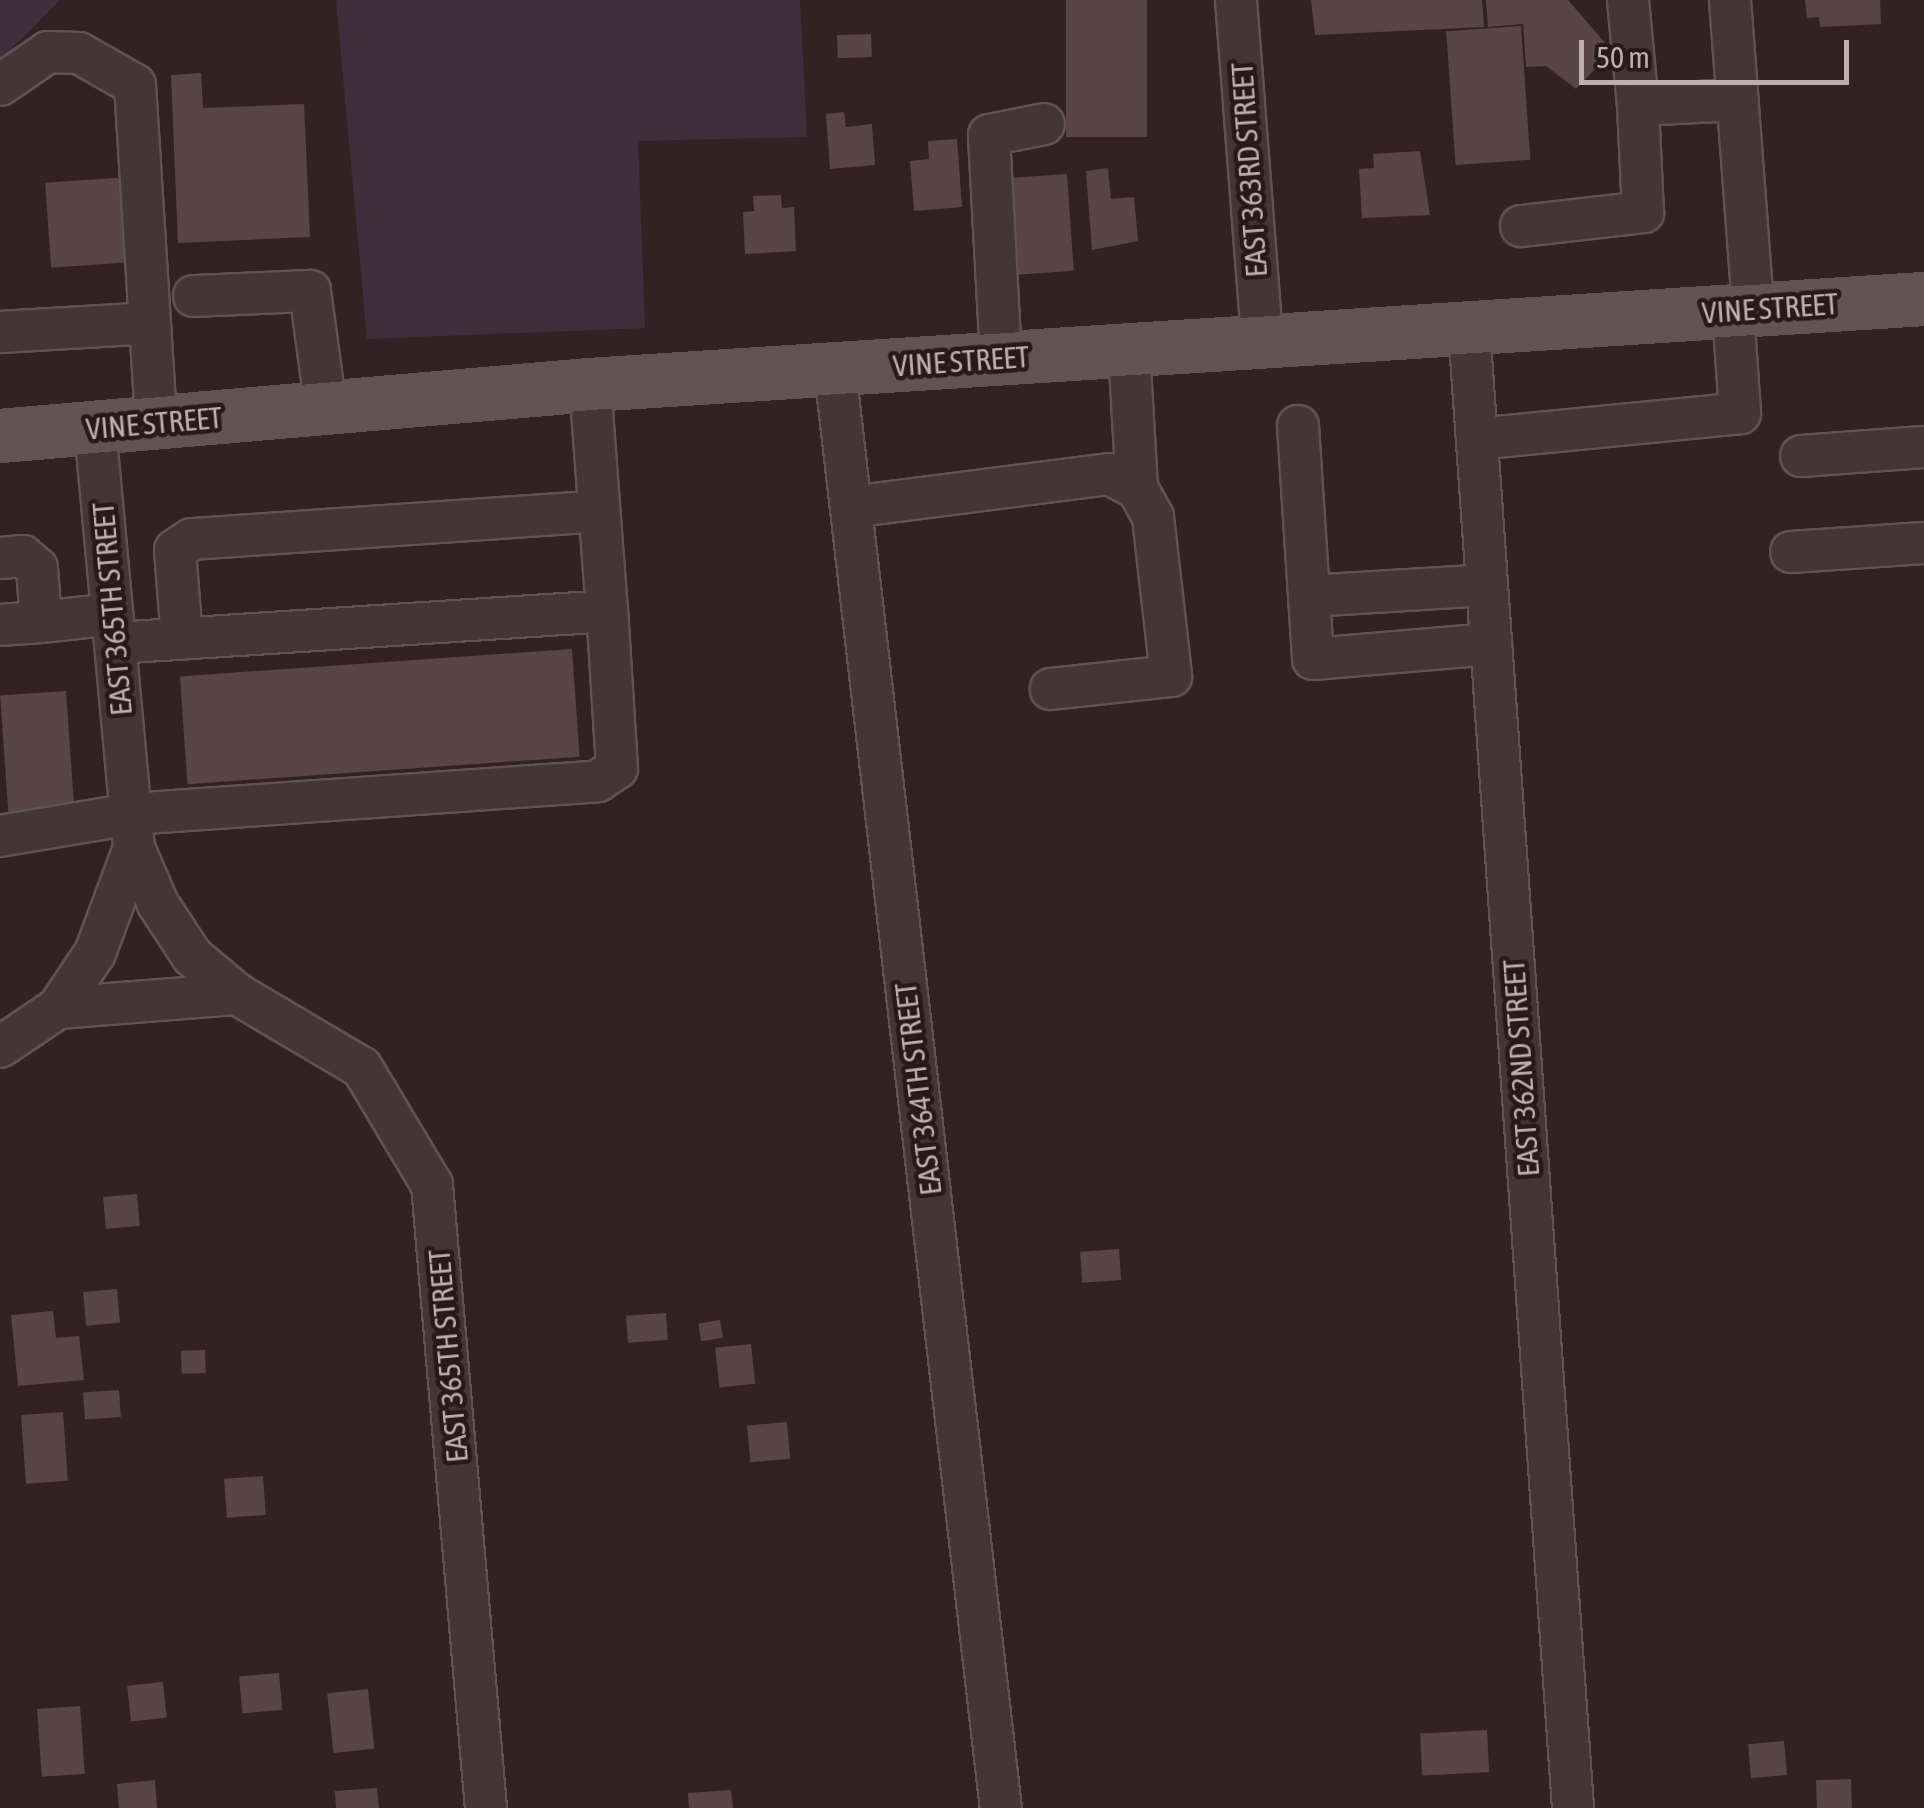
<!DOCTYPE html>
<html>
<head>
<meta charset="utf-8">
<style>
  body { margin:0 }
  #map { position:relative; width:1924px; height:1808px; overflow:hidden; background:#332224; font-family:"Asap Condensed",sans-serif }
  div>[style] { position:absolute }
  .green>* { inset:0; background:#402e3c }
  .building>* { inset:0; background:#594547; transform-origin:0 0 }
  .roads { filter:drop-shadow(2px 0 #615254) drop-shadow(-2px 0 #615254) drop-shadow(0 2px #615254) drop-shadow(0 -2px #615254) }
  .minor>* { height:40px; margin:-20px; padding:0 20px; transform-origin:20px; border-radius:20px; background:#443536 }
  .major>* { height:50px; margin:-25px; padding:0 25px; transform-origin:25px; border-radius:25px; background:#645355 }
  span { translate:-50% -50%; white-space:nowrap; text-align:center; line-height:1.15; -webkit-text-stroke:9px #281a1c; paint-order:stroke }
  .street-label { font-size:30px; color:#c0afb0 }
  .scale { position:absolute; left:1579px; top:40px; width:270px; height:45px; box-sizing:border-box; border:5px solid #c0afb0; border-top:0; padding-left:12px; font-size:30px; line-height:35px; white-space:nowrap; color:#c0afb0; -webkit-text-stroke:8px #281a1c; paint-order:stroke }
</style>
</head>
<body>
<div id="map">
  <div class="green">
    <div style="clip-path:polygon(0 0,60px 0,0 60px)"></div>
    <div style="clip-path:polygon(336px 0,800px 0,807px 137px,638px 141px,645px 328px,367px 339px)"></div>
  </div>
  <div class="building">
    <div style="left:1066px;top:0;width:81px;height:137px"></div>
    <div style="clip-path:polygon(1311px 0,1482px 0,1484px 27px,1315px 35px)"></div>
    <div style="clip-path:polygon(1486px 0,1568px 0,1612px 51px,1576px 89px,1546px 66px,1526px 67px,1523px 24px,1488px 27px)"></div>
    <div style="clip-path:polygon(1805px 0,1880px 0,1881px 24px,1820px 27px,1819px 17px,1807px 18px)"></div>
    <div style="left:1521px;top:26px;width:134px;height:75px;rotate:86deg"></div>
    <div style="left:871px;top:34px;width:23px;height:34px;rotate:88deg"></div>
    <div style="clip-path:polygon(201px 73px,203px 108px,304px 104px,310px 237px,178px 243px,171px 75px)"></div>
    <div style="clip-path:polygon(844px 112px,846px 127px,872px 124px,875px 165px,830px 169px,826px 114px)"></div>
    <div style="clip-path:polygon(957px 139px,962px 207px,914px 211px,910px 161px,929px 159px,928px 141px)"></div>
    <div style="clip-path:polygon(1420px 151px,1430px 215px,1362px 218px,1359px 169px,1374px 168px,1373px 154px)"></div>
    <div style="clip-path:polygon(1108px 168px,1111px 199px,1134px 197px,1138px 241px,1092px 250px,1086px 171px)"></div>
    <div style="left:1067px;top:174px;width:97px;height:64px;rotate:86deg"></div>
    <div style="left:129px;top:177px;width:85px;height:84px;rotate:86deg"></div>
    <div style="clip-path:polygon(781px 195px,782px 208px,794px 207px,796px 251px,745px 254px,743px 212px,754px 211px,753px 196px)"></div>
    <div style="left:572px;top:649px;width:108px;height:393px;rotate:86deg"></div>
    <div style="left:66px;top:691px;width:122px;height:66px;rotate:86deg"></div>
    <div style="left:137px;top:1194px;width:32px;height:34px;rotate:85deg"></div>
    <div style="left:1119px;top:1249px;width:31px;height:39px;rotate:86deg"></div>
    <div style="left:117px;top:1289px;width:34px;height:34px;rotate:85deg"></div>
    <div style="clip-path:polygon(53px 1311px,56px 1338px,79px 1336px,84px 1380px,18px 1386px,11px 1315px)"></div>
    <div style="left:666px;top:1313px;width:27px;height:40px;rotate:86deg"></div>
    <div style="left:720px;top:1320px;width:18px;height:22px;rotate:81deg"></div>
    <div style="left:751px;top:1344px;width:40px;height:36px;rotate:84deg"></div>
    <div style="left:205px;top:1350px;width:23px;height:24px;rotate:88deg"></div>
    <div style="left:119px;top:1390px;width:27px;height:36px;rotate:86deg"></div>
    <div style="left:63px;top:1412px;width:69px;height:42px;rotate:86deg"></div>
    <div style="left:787px;top:1422px;width:37px;height:40px;rotate:85deg"></div>
    <div style="left:263px;top:1476px;width:39px;height:39px;rotate:86deg"></div>
    <div style="left:279px;top:1673px;width:37px;height:40px;rotate:85deg"></div>
    <div style="left:163px;top:1682px;width:36px;height:36px;rotate:84deg"></div>
    <div style="left:368px;top:1689px;width:60px;height:41px;rotate:84deg"></div>
    <div style="left:80px;top:1706px;width:68px;height:43px;rotate:86deg"></div>
    <div style="left:1487px;top:1730px;width:42px;height:67px;rotate:87deg"></div>
    <div style="left:1784px;top:1741px;width:34px;height:36px;rotate:85deg"></div>
    <div style="left:1851px;top:1779px;width:29px;height:35px;rotate:88deg"></div>
    <div style="clip-path:polygon(155px 1780px,157px 1808px,119px 1808px,117px 1784px)"></div>
    <div style="clip-path:polygon(377px 1788px,379px 1808px,336px 1808px,335px 1791px)"></div>
    <div style="clip-path:polygon(731px 1790px,733px 1808px,689px 1808px,688px 1793px)"></div>
  </div>
  <div class="roads">
    <div class="minor">
      <div style="left:1236px;top:0;width:340px;rotate:85.6deg"></div>
      <div style="left:1628px;top:0;width:105px;rotate:84.6deg"></div>
      <div style="left:1638px;top:105px;width:100px;rotate:-2.9deg"></div>
      <div style="left:1730px;top:0;width:310px;rotate:85.7deg"></div>
      <div style="left:0;top:85px;width:58px;rotate:-34.5deg"></div>
      <div style="left:48px;top:52px;width:31px;rotate:2deg"></div>
      <div style="left:79px;top:53px;width:64px;rotate:29.7deg"></div>
      <div style="left:135px;top:85px;width:339px;rotate:86.4deg"></div>
      <div style="left:1521px;top:226px;width:123px;rotate:-6.5deg"></div>
      <div style="left:1643px;top:212px;width:107px;rotate:-92.7deg"></div>
      <div style="left:194px;top:296px;width:116px;rotate:-2.5deg"></div>
      <div style="left:310px;top:291px;width:120px;rotate:82.3deg"></div>
      <div style="left:1469px;top:328px;width:1484px;rotate:85.98deg"></div>
      <div style="left:0;top:332px;width:150px;rotate:-3.4deg"></div>
      <div style="left:1129px;top:349px;width:139px;rotate:86.7deg"></div>
      <div style="left:1001px;top:358px;width:223px;rotate:-93.1deg"></div>
      <div style="left:989px;top:135px;width:56px;rotate:-11.3deg"></div>
      <div style="left:835px;top:370px;width:1448px;rotate:83.42deg"></div>
      <div style="left:1298px;top:426px;width:233px;rotate:86.3deg"></div>
      <div style="left:1313px;top:659px;width:179px;rotate:-4.8deg"></div>
      <div style="left:95px;top:428px;width:422px;rotate:84.7deg"></div>
      <div style="left:134px;top:848px;width:61px;rotate:66.8deg"></div>
      <div style="left:158px;top:904px;width:62px;rotate:56.8deg"></div>
      <div style="left:192px;top:956px;width:59px;rotate:40.2deg"></div>
      <div style="left:237px;top:994px;width:145px;rotate:30.6deg"></div>
      <div style="left:362px;top:1068px;width:136px;rotate:59.1deg"></div>
      <div style="left:432px;top:1185px;width:625px;rotate:85.05deg"></div>
      <div style="left:1477px;top:439px;width:264px;rotate:-5.6deg"></div>
      <div style="left:1740px;top:413px;width:102px;rotate:-93.9deg"></div>
      <div style="left:1801px;top:456px;width:123px;rotate:-4.2deg"></div>
      <div style="left:851px;top:507px;width:260px;rotate:-7.3deg"></div>
      <div style="left:1109px;top:474px;width:31px;rotate:27deg"></div>
      <div style="left:1137px;top:488px;width:33px;rotate:61deg"></div>
      <div style="left:1153px;top:517px;width:160px;rotate:83.5deg"></div>
      <div style="left:1171px;top:676px;width:121px;rotate:173.8deg"></div>
      <div style="left:1791px;top:552px;width:133px;rotate:-3.9deg"></div>
      <div style="left:0;top:558px;width:23px;rotate:-5deg"></div>
      <div style="left:23px;top:556px;width:18px;rotate:41deg"></div>
      <div style="left:37px;top:568px;width:54px;rotate:85.8deg"></div>
      <div style="left:41px;top:622px;width:72px;rotate:-6.3deg"></div>
      <div style="left:1309px;top:596px;width:178px;rotate:-3.5deg"></div>
      <div style="left:0;top:625px;width:41px;rotate:-4.2deg"></div>
      <div style="left:182px;top:639px;width:89px;rotate:-94.5deg"></div>
      <div style="left:175px;top:550px;width:20px;rotate:-33deg"></div>
      <div style="left:192px;top:539px;width:408px;rotate:-3.9deg"></div>
      <div style="left:115px;top:643px;width:493px;rotate:-3.7deg"></div>
      <div style="left:607px;top:611px;width:227px;rotate:-94.3deg"></div>
      <div style="left:0;top:836px;width:133px;rotate:-9.5deg"></div>
      <div style="left:131px;top:814px;width:468px;rotate:-4deg"></div>
      <div style="left:598px;top:781px;width:23px;rotate:-34deg"></div>
      <div style="left:617px;top:768px;width:157px;rotate:-93.6deg"></div>
      <div style="left:58px;top:1008px;width:180px;rotate:-4.5deg"></div>
      <div style="left:0;top:1047px;width:70px;rotate:-33.9deg"></div>
      <div style="left:58px;top:1008px;width:66px;rotate:-56.1deg"></div>
      <div style="left:95px;top:953px;width:112px;rotate:-69.6deg"></div>
    </div>
    <div class="major">
      <div style="left:0;top:436px;width:592px;rotate:-4.94deg"></div>
      <div style="left:590px;top:385px;width:1337px;rotate:-3.69deg"></div>
    </div>
  </div>
  <div class="street-label">
    <span style="left:1249px;top:170px;rotate:-94deg">EAST 363RD STREET</span>
    <span style="left:1770px;top:308px;rotate:-4deg">VINE STREET</span>
    <span style="left:961px;top:361px;rotate:-4deg">VINE STREET</span>
    <span style="left:154px;top:423px;rotate:-5deg">VINE STREET</span>
    <span style="left:112px;top:609px;rotate:-95deg">EAST 365TH STREET</span>
    <span style="left:1521px;top:1068px;rotate:-94deg">EAST 362ND STREET</span>
    <span style="left:918px;top:1089px;rotate:-97deg">EAST 364TH STREET</span>
    <span style="left:448px;top:1356px;rotate:-95deg">EAST 365TH STREET</span>
  </div>
  <div class="scale">50 m</div>
</div>
</body>
</html>
